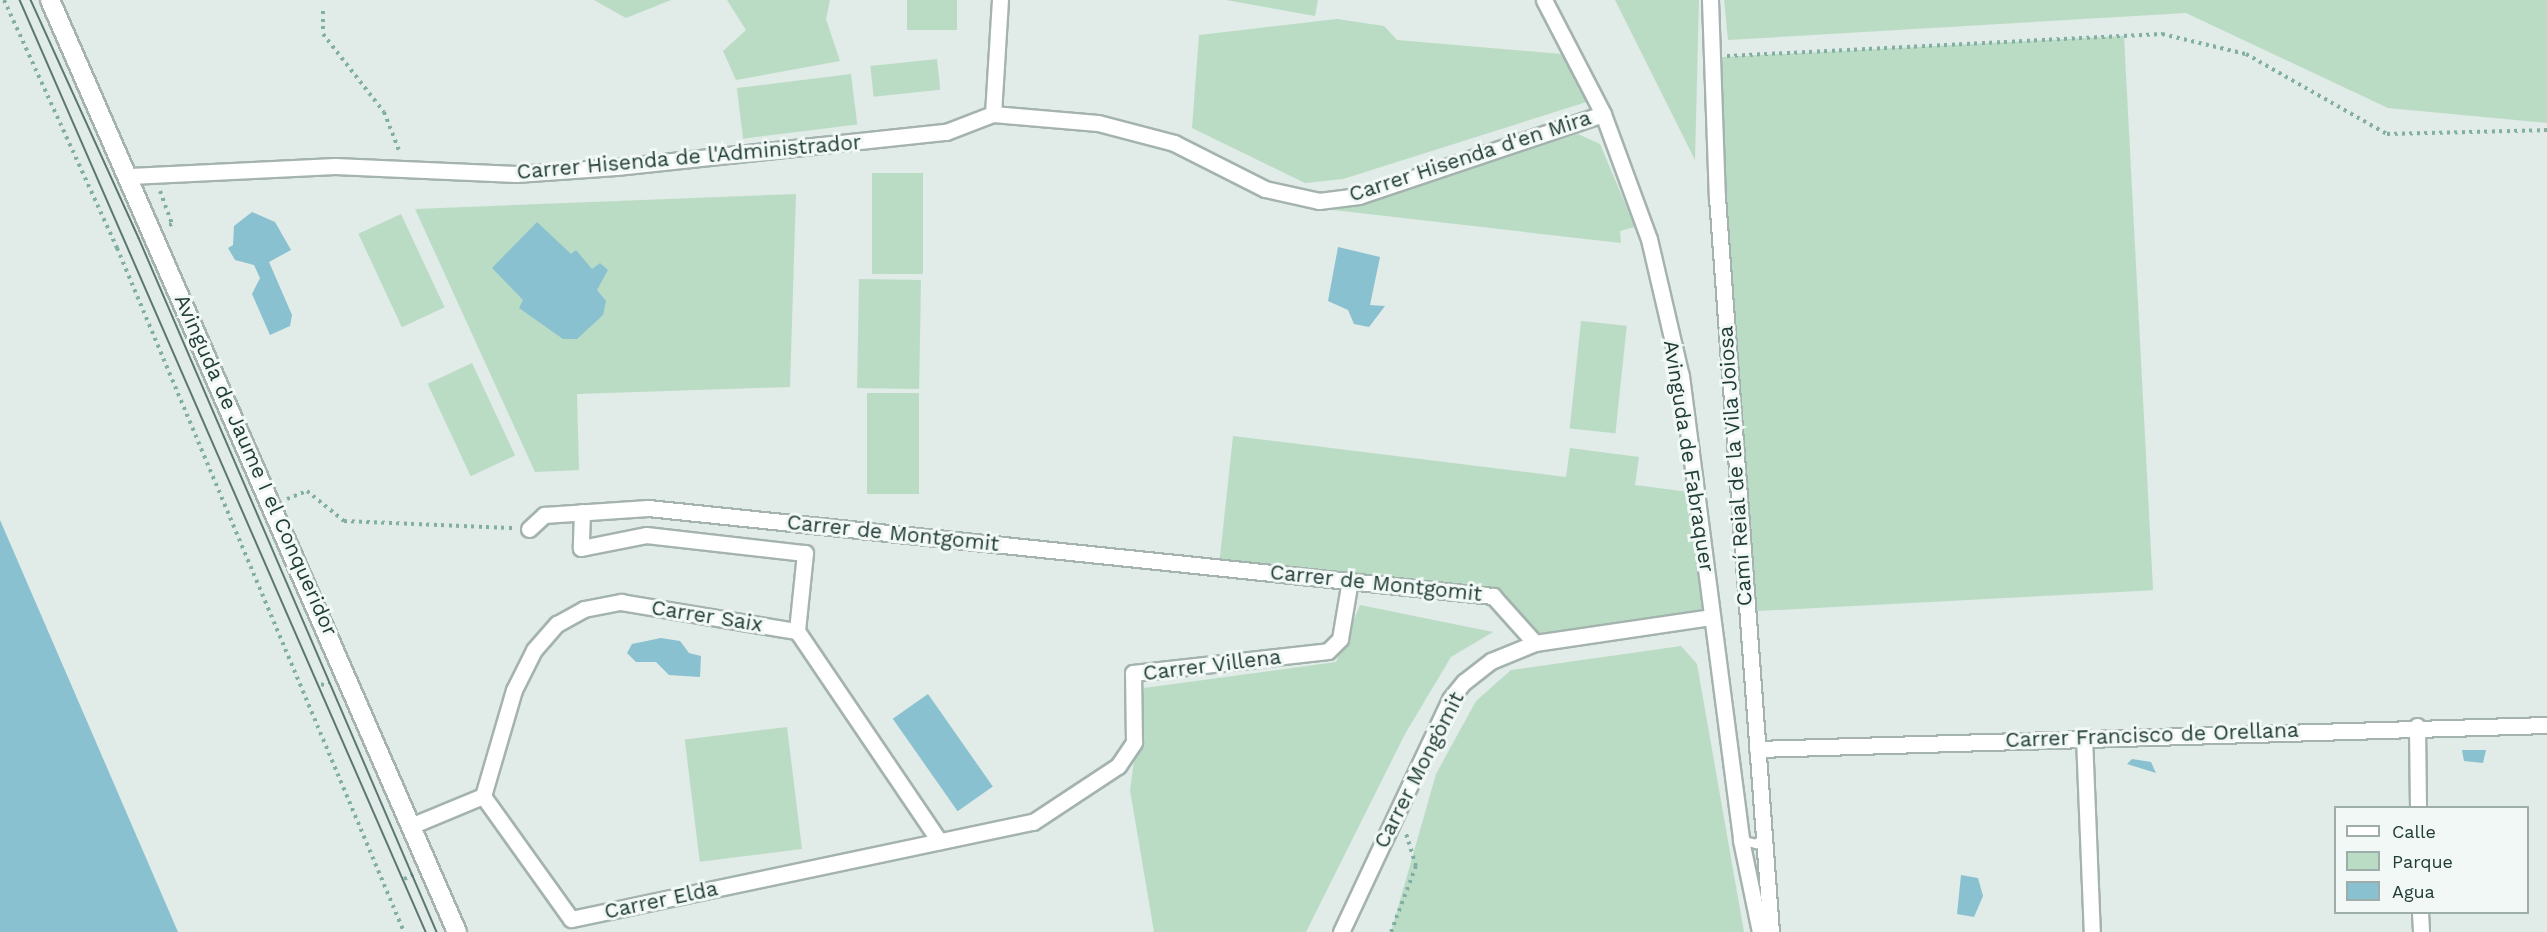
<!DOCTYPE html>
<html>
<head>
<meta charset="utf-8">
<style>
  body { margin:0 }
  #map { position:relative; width:2547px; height:932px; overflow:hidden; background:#e1ebe7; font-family:"Work Sans",sans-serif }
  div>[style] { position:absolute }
  .green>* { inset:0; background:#badcc5; transform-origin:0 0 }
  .water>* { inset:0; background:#89c1d0; transform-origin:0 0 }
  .path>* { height:4px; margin-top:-2px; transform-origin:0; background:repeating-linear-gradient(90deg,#81afa3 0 3px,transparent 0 7.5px) }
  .roads { filter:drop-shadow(2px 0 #a4b3ae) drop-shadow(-2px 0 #a4b3ae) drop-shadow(0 2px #a4b3ae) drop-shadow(0 -2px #a4b3ae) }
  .service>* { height:8px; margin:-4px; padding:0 4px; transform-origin:4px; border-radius:4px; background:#fff }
  .minor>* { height:15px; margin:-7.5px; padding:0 7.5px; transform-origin:7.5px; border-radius:7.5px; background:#fff }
  .tertiary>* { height:18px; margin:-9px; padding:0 9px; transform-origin:9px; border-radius:9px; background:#fff }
  .tram>* { height:1.5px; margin:-0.75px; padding:0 0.75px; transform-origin:0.75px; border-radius:0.75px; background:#5c7772 }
  span { translate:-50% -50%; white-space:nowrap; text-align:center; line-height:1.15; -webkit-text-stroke:6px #f1f8f5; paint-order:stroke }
  .street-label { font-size:21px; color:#213c36 }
  .legend { position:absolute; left:2334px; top:806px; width:195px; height:108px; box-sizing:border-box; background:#f1f8f5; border:2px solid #9eada9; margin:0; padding:8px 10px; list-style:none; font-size:18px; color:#213c36 }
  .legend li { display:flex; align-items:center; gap:12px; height:30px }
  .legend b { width:30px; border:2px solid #9eada9 }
</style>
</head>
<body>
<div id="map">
  <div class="green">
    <div style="clip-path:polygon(594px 0,671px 0,626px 18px)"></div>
    <div style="clip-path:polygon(727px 0,830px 0,826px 19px,840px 61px,736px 80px,723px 51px,746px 30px)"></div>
    <div style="left:907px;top:0;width:50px;height:30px"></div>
    <div style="clip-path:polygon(1226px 0,1318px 0,1315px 16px)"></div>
    <div style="clip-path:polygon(1615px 0,1699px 0,1695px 160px)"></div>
    <div style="clip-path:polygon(1724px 0,2547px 0,2547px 123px,2388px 108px,2186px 13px,1728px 40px)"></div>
    <div style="clip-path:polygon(1337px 19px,1384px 26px,1397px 40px,1574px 55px,1596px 99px,1343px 179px,1305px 183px,1192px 128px,1199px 35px)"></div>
    <div style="left:2124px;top:36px;width:555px;height:406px;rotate:87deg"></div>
    <div style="left:937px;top:59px;width:31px;height:67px;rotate:84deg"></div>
    <div style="left:851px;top:74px;width:51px;height:115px;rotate:83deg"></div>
    <div style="clip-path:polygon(1578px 134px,1600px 144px,1635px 227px,1620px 231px,1621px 243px,1333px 210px)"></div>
    <div style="left:872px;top:173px;width:51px;height:101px"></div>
    <div style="clip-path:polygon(796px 194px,790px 387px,577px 394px,579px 470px,535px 472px,415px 209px)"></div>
    <div style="left:401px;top:214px;width:103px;height:47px;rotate:65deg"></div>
    <div style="left:859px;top:279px;width:62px;height:109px;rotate:1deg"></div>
    <div style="left:1581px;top:321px;width:46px;height:108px;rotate:6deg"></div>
    <div style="left:472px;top:363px;width:102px;height:49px;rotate:65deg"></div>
    <div style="left:867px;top:393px;width:52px;height:101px"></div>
    <div style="clip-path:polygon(1233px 436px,1566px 477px,1570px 448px,1639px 457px,1635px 485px,1696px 493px,1712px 617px,1535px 643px,1493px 596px,1219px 566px)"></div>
    <div style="clip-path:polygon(1360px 605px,1493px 632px,1451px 657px,1405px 734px,1306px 932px,1154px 932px,1130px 790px,1144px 688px,1336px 662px)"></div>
    <div style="clip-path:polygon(1681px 646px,1697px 664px,1744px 932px,1391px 932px,1436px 774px,1476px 701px,1511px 670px)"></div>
    <div style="left:787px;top:727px;width:123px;height:103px;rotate:83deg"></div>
  </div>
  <div class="water">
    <div style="clip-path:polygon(252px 212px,275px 222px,291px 250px,269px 262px,292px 315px,290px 326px,270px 335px,252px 294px,260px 278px,254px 265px,235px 260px,228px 248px,233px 245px,234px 226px)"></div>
    <div style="clip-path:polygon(537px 222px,571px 254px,576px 250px,592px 269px,600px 263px,608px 270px,597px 290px,606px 301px,603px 315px,577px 339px,563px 339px,519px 308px,523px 300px,492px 268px)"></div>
    <div style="clip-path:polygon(1338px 247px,1380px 257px,1370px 305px,1385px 306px,1369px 327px,1354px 324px,1348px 310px,1328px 301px)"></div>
    <div style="clip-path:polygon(0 520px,178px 932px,0 932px)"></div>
    <div style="clip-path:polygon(661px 638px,680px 641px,689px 653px,701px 656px,700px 677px,669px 675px,656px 662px,636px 662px,627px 653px,632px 644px)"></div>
    <div style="left:928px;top:694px;width:113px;height:43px;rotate:55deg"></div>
    <div style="clip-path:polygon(2462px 750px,2486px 750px,2483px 763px,2464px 761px)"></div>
    <div style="clip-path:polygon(2132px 759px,2151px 762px,2156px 773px,2127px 764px)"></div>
    <div style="clip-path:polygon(1961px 875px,1978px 878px,1983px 896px,1974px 917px,1957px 914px)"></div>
  </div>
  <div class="path">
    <div style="left:4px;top:0;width:273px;rotate:65.5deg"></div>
    <div style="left:117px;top:248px;width:742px;rotate:67.24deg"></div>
    <div style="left:323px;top:11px;width:23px;rotate:90deg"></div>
    <div style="left:323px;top:34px;width:99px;rotate:52deg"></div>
    <div style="left:384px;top:112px;width:44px;rotate:68.7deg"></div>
    <div style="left:1727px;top:56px;width:436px;rotate:-2.9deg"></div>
    <div style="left:2162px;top:34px;width:86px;rotate:13.4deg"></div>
    <div style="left:2246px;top:54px;width:162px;rotate:29.6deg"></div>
    <div style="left:2387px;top:134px;width:160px;rotate:-1.4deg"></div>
    <div style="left:160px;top:191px;width:35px;rotate:70deg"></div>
    <div style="left:172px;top:224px;width:5px;rotate:158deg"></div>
    <div style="left:287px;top:499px;width:22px;rotate:-22deg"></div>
    <div style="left:307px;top:491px;width:48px;rotate:39deg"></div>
    <div style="left:344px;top:521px;width:170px;rotate:2.4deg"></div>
    <div style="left:321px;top:685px;width:9px;rotate:-18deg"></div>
    <div style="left:404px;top:879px;width:12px;rotate:-24deg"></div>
    <div style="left:1391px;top:932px;width:71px;rotate:-69.3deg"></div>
    <div style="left:1416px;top:866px;width:34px;rotate:-107deg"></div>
  </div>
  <div class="roads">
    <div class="service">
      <div style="left:1741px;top:840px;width:16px;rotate:15deg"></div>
      <div style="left:1756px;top:844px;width:10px;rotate:-37deg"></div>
    </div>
    <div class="minor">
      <div style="left:1544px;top:0;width:128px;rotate:62.6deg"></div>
      <div style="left:1603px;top:114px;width:133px;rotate:69.8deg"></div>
      <div style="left:1649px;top:239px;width:141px;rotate:76.9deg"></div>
      <div style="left:1681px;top:376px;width:468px;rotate:82.6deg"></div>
      <div style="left:1741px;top:840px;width:94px;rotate:78.3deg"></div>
      <div style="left:1710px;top:0;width:197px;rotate:88deg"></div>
      <div style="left:1717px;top:197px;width:737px;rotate:85.8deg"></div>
      <div style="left:993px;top:114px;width:105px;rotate:4.9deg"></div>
      <div style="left:1098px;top:123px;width:79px;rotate:14.7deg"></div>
      <div style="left:1174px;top:143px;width:102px;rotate:26.8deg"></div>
      <div style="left:1265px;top:189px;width:55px;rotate:12.5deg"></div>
      <div style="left:1319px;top:201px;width:40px;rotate:-7.1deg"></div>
      <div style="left:1359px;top:196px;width:257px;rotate:-18.6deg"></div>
      <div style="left:993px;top:114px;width:114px;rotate:-86.5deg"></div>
      <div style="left:130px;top:176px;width:205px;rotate:-2.8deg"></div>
      <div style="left:335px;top:166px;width:181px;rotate:2.5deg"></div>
      <div style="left:516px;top:174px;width:100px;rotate:-4deg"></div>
      <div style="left:616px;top:167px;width:332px;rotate:-6.1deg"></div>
      <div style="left:946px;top:132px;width:50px;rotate:-21deg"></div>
      <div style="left:582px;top:512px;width:36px;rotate:92deg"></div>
      <div style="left:581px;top:548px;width:66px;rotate:-11.3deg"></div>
      <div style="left:646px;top:535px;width:160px;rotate:6.5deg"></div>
      <div style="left:805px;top:553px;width:78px;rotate:95.9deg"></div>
      <div style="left:529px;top:529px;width:21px;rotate:-43deg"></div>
      <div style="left:544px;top:515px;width:104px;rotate:-3.9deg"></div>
      <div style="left:648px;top:508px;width:850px;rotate:5.95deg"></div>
      <div style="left:1493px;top:596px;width:63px;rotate:48.2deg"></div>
      <div style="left:2417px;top:726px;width:82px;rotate:89.3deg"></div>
      <div style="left:2084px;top:737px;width:195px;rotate:87.7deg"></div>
      <div style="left:1757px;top:749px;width:790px;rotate:-1.74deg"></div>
      <div style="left:483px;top:796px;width:110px;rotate:-73.7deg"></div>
      <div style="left:514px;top:690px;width:45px;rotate:-63.4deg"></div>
      <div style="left:534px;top:650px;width:35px;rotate:-49deg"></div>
      <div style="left:557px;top:624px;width:31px;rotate:-29deg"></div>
      <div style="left:584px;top:609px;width:38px;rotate:-11deg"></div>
      <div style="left:621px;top:602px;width:178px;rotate:9.4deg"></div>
      <div style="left:797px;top:631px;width:254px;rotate:55.9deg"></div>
      <div style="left:413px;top:825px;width:76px;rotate:-22.5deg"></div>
      <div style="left:483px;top:796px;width:151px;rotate:54.4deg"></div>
      <div style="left:571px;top:919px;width:472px;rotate:-11.9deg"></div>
      <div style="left:1033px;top:822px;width:102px;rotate:-33.4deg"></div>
      <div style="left:1118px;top:766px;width:29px;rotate:-56deg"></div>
      <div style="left:1134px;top:742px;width:69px;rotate:-90.8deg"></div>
      <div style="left:1133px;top:673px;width:196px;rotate:-6.4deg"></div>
      <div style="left:1328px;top:651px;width:17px;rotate:-45deg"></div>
      <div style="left:1340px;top:639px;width:60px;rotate:-80.4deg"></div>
      <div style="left:2420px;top:912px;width:20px;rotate:87deg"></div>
      <div style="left:1341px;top:932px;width:257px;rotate:-64.9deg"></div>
      <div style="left:1450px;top:699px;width:22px;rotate:-51deg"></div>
      <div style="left:1464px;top:682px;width:34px;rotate:-38deg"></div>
      <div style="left:1491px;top:661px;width:48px;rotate:-22.2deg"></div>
      <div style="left:1535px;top:643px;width:179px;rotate:-8.4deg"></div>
    </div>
    <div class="tertiary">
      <div style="left:50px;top:0;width:1017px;rotate:66.41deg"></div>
    </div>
  </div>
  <div class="tram">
    <div style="left:20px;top:0;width:1017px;rotate:66.46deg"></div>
    <div style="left:31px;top:0;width:261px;rotate:65.6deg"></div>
    <div style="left:139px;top:238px;width:755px;rotate:66.76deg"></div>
  </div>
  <div class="street-label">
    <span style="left:1470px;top:156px;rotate:-18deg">Carrer Hisenda d'en Mira</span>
    <span style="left:689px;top:157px;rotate:-5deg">Carrer Hisenda de l'Administrador</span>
    <span style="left:1689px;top:456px;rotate:81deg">Avinguda de Fabraquer</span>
    <span style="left:256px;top:465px;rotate:66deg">Avinguda de Jaume I el Conqueridor</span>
    <span style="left:1735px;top:466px;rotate:-94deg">Camí Reial de la Vila Joiosa</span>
    <span style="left:893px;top:533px;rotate:6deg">Carrer de Montgomit</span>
    <span style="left:1376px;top:583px;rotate:6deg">Carrer de Montgomit</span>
    <span style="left:707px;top:616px;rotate:9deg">Carrer Saix</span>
    <span style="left:1212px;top:665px;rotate:-7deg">Carrer Villena</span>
    <span style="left:2152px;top:735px;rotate:-2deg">Carrer Francisco de Orellana</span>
    <span style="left:1419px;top:770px;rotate:-63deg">Carrer Mongòmit</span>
    <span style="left:661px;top:900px;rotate:-12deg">Carrer Elda</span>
  </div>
  <ul class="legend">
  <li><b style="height:8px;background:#fff"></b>Calle</li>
  <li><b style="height:16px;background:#badcc5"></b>Parque</li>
  <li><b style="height:16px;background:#89c1d0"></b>Agua</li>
  </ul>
</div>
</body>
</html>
